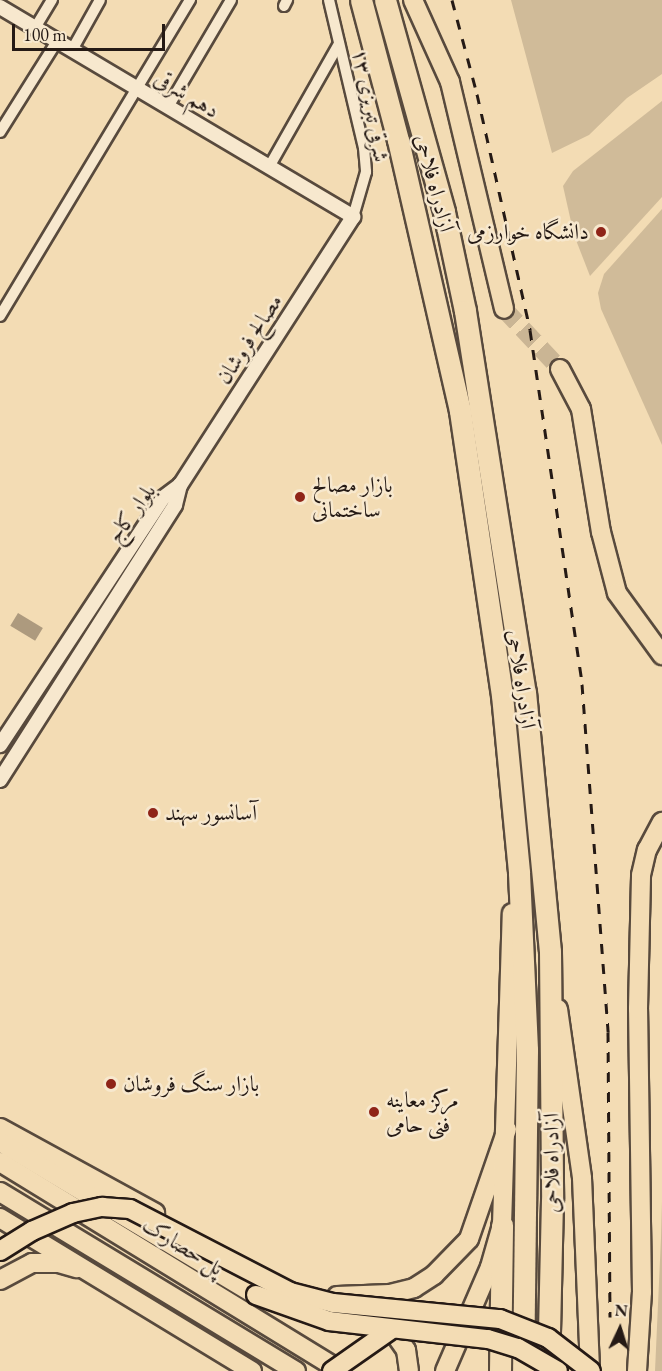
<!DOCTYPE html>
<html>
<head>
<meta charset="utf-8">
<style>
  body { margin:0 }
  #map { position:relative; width:662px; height:1371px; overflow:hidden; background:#f3dcb4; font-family:"EB Garamond",Amiri,serif }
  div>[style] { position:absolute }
  .green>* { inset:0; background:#d0bb99 }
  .water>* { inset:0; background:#ad9a7e; transform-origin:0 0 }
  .primary-tunnel>* { height:18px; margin-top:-9px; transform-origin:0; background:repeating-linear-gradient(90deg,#cab594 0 18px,transparent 0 27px) }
  .roads { filter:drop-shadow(2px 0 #584a3d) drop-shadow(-2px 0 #584a3d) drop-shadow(0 2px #584a3d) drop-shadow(0 -2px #584a3d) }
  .minor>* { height:10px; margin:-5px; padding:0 5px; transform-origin:5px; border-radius:5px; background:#f7e8ce }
  .tertiary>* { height:14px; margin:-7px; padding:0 7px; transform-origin:7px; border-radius:7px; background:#f7e8ce }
  .primary>* { height:18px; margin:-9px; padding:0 9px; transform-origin:9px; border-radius:9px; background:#f3dcb4 }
  .trunk>* { height:18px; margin:-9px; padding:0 9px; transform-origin:9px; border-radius:9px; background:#f3dcb4 }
  .motorway>* { height:21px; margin:-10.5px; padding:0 10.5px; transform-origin:10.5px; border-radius:10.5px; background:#f3dcb4 }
  .rail>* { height:3px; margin-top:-1.5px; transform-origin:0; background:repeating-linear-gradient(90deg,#251a15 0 10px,transparent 0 20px) }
  .bridges { filter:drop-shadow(2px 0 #251a15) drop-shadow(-2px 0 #251a15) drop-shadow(0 2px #251a15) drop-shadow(0 -2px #251a15) }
  .trunk-bridge>* { height:18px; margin:-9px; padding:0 9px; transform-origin:9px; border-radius:9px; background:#f3dcb4 }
  .dots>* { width:16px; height:16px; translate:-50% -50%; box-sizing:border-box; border:3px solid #f7e8ce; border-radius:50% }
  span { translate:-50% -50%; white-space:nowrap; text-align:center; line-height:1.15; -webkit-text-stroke:5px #f7e8ce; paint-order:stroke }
  .street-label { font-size:22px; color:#251a15 }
  .poi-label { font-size:22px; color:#251a15 }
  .right { translate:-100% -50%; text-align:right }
  .left { translate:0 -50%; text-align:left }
  .north { position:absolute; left:590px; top:1299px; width:60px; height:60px; -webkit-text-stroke:4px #f7e8ce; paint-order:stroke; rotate:4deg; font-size:16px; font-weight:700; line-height:24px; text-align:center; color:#251a15 }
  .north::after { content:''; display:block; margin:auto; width:21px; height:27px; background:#251a15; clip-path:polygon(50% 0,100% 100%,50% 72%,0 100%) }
  .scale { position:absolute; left:12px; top:24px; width:153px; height:27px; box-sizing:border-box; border:3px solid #251a15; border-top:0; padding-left:8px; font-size:18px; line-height:21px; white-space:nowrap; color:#251a15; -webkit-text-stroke:4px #f7e8ce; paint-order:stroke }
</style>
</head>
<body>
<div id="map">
  <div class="green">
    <div style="clip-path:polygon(511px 0,662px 0,662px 74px,627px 98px,589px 135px,552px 153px)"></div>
    <div style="clip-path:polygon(662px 101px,662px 197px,590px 276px,574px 235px,563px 186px,573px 171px)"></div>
    <div style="clip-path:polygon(662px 209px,662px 445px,601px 309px,598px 293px,604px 274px)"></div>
    <div style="clip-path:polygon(662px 1201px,662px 1371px,655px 1371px,661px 1238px)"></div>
  </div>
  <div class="water">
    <div style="left:18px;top:613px;width:29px;height:15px;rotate:31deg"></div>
  </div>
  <div class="primary-tunnel">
    <div style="left:504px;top:309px;width:82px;rotate:47deg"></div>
  </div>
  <div class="roads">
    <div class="minor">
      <div style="left:329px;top:0;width:152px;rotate:76.7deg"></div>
      <div style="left:364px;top:148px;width:24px;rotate:85deg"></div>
      <div style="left:366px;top:172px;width:47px;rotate:106.1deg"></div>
      <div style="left:284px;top:6px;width:7px;rotate:-63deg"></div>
      <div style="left:35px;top:28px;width:33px;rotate:-59deg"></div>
      <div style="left:72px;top:50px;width:57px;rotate:-60.8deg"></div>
      <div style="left:168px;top:107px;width:124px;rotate:-59.5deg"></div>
      <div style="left:0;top:132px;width:107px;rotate:-57.9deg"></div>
      <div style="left:269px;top:167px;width:142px;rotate:-60.4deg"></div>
      <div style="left:0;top:316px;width:369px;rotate:-59deg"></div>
    </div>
    <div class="tertiary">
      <div style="left:0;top:7px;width:411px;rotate:30.7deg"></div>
      <div style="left:353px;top:217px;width:319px;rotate:122.8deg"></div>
      <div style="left:180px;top:485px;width:21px;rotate:143deg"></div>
      <div style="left:163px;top:498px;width:296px;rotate:123.4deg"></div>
      <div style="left:0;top:780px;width:326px;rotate:-57.5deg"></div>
      <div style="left:175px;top:505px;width:21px;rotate:-76deg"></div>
    </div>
    <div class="primary">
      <div style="left:413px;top:0;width:90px;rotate:65.7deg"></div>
      <div style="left:450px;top:82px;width:233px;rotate:76.6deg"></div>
      <div style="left:560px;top:369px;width:45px;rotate:62.3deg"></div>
      <div style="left:581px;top:409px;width:125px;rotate:80.8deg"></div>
      <div style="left:601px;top:532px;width:63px;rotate:75.3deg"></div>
      <div style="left:617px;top:593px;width:77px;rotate:54deg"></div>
      <div style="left:558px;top:1009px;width:171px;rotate:81.9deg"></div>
      <div style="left:582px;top:1178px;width:193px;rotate:87.6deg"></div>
      <div style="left:0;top:1280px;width:36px;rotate:-28deg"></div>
      <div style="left:32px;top:1263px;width:27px"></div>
      <div style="left:59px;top:1263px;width:19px;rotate:16deg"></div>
      <div style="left:637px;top:1371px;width:79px;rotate:-86.4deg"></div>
      <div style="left:642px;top:1292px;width:283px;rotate:-90.8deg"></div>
      <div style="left:638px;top:1009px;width:134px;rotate:-88.7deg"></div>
      <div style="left:641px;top:875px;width:26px;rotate:-77deg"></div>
      <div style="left:647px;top:850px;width:32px;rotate:-62deg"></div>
    </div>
    <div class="trunk">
      <div style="left:0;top:1128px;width:177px;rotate:28.7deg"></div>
      <div style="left:0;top:1142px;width:298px;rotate:30.9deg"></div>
      <div style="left:0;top:1162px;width:400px;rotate:31.5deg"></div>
      <div style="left:0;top:1192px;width:346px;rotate:31.2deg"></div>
      <div style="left:0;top:1218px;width:295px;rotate:31.3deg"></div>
      <div style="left:337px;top:1296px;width:53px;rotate:-2.2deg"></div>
      <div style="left:390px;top:1294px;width:25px;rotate:-14deg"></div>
      <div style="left:414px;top:1288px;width:24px;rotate:-33deg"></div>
      <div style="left:434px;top:1275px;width:50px;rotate:-45.8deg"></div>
      <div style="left:469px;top:1239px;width:116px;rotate:-70.9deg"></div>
      <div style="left:385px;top:1320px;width:37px;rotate:55deg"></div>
      <div style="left:406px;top:1350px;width:21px;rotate:82deg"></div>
      <div style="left:445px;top:1371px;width:113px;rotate:-66.6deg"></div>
      <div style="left:490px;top:1267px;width:44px;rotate:-74.1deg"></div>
      <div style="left:502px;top:1225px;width:312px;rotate:-88.2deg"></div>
    </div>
    <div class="motorway">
      <div style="left:361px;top:0;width:145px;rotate:75.2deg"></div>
      <div style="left:398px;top:140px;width:278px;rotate:77.1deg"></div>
      <div style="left:460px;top:411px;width:287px;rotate:81.6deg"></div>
      <div style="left:502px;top:695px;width:179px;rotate:84.5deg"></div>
      <div style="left:519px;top:873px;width:177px;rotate:87.4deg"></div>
      <div style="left:527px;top:1050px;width:321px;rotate:90.7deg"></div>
      <div style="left:385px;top:0;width:220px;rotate:74.4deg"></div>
      <div style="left:444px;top:212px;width:101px;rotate:78deg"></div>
      <div style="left:465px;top:311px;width:386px;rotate:81.1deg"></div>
      <div style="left:525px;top:692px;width:260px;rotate:84.5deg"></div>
      <div style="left:550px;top:951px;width:249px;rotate:89.5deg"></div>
      <div style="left:552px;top:1200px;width:171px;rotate:91.3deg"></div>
      <div style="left:500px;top:1371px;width:146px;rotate:-89.2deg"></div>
    </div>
  </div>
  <div class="rail">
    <div style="left:452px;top:0;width:97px;rotate:75.1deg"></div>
    <div style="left:477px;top:94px;width:242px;rotate:77.3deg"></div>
    <div style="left:530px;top:330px;width:358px;rotate:81.6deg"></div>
    <div style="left:582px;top:684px;width:349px;rotate:85.7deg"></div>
    <div style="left:608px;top:1032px;width:285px;rotate:89.6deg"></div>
  </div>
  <div class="bridges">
    <div class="trunk-bridge">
      <div style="left:0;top:1251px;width:38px;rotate:-32deg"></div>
      <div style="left:32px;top:1231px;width:45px;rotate:-23.7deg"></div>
      <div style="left:73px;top:1213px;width:30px;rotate:-12deg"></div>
      <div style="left:102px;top:1207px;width:28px;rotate:4deg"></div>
      <div style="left:130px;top:1209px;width:180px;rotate:27.4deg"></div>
      <div style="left:290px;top:1292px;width:44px;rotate:14.3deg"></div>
      <div style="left:333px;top:1303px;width:168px;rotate:5.5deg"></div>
      <div style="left:500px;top:1319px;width:52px;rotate:21.6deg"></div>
      <div style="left:548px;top:1338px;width:54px;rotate:37.5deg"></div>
      <div style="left:256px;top:1295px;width:77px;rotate:19.6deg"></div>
      <div style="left:329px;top:1321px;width:160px;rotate:6.5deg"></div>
      <div style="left:488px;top:1339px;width:31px;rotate:17deg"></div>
      <div style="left:518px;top:1348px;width:46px;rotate:29.9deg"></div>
      <div style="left:332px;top:1371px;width:73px;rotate:-35deg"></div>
    </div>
  </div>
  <div class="dots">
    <div style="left:601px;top:232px;background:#8f2418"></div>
    <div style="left:300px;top:497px;background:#8f2418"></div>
    <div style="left:153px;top:813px;background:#8f2418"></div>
    <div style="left:111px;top:1084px;background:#8f2418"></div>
    <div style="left:374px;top:1112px;background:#8f2418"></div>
  </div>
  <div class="street-label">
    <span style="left:187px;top:94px;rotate:31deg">دهم شرقی</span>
    <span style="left:371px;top:105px;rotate:79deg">۱۳ شرقی تبریزی</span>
    <span style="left:435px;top:183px;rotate:75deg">آزادراه فلاحی</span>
    <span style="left:249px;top:339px;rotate:-57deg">مصالح فروشان</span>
    <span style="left:131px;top:513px;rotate:-54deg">بلوار کاج</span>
    <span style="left:522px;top:679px;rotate:82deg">آزادراه فلاحی</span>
    <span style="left:551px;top:1163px;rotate:-90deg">آزادراه فلاحی</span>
    <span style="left:183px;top:1246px;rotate:32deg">پل حصارک</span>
  </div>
  <div class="poi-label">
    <span class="right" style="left:589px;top:232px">دانشگاه خوارزمی</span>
    <span class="left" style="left:312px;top:497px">بازار مصالح<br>ساختمانی</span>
    <span class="left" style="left:165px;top:813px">آسانسور سهند</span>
    <span class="left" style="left:123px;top:1084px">بازار سنگ فروشان</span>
    <span class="left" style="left:386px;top:1112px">مرکز معاینه<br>فنی حامی</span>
  </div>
  <div class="north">N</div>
  <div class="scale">100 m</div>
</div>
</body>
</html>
